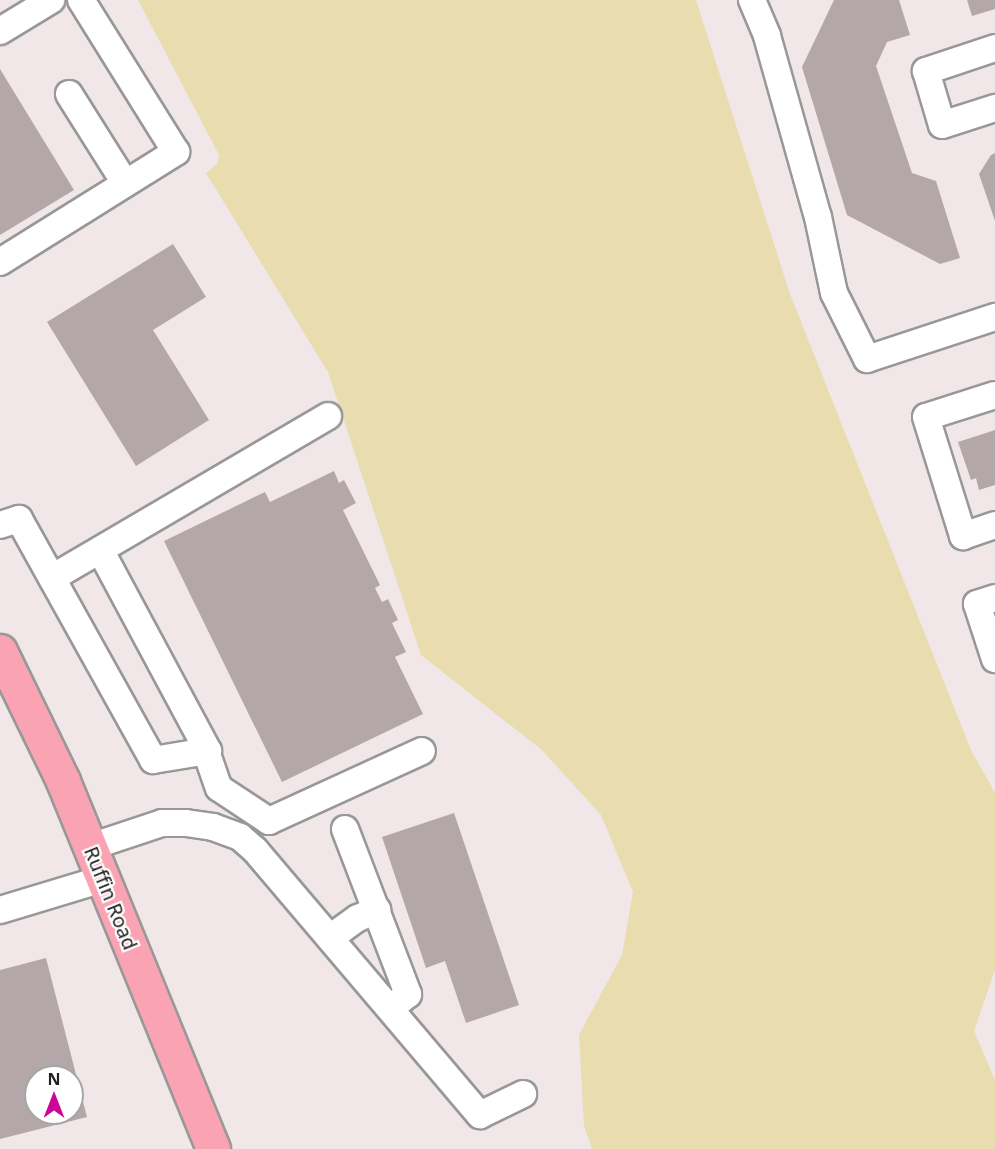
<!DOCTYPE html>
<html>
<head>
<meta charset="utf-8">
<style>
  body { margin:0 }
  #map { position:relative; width:995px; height:1149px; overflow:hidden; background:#f1e7e8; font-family:"Noto Sans",sans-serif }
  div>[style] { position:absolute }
  .grass>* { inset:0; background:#e9dcaf }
  .building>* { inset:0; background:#b3a7aa }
  .roads { filter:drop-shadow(2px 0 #989898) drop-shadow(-2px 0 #989898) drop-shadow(0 2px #989898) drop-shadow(0 -2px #989898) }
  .minor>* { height:26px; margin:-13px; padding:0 13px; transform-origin:13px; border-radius:13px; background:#fff }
  .major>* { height:33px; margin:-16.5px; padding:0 16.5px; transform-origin:16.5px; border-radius:16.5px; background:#faa3b2 }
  span { translate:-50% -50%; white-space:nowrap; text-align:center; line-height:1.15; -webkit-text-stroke:4.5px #fff; paint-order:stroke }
  .street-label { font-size:20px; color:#212121 }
  .north { position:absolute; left:24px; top:1065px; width:60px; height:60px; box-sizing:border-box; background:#fff; border:2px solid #a6a6a6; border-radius:50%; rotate:0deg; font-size:16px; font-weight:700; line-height:24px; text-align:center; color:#212121 }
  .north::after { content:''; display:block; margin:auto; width:21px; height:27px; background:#cc0597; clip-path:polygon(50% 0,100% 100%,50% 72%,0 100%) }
</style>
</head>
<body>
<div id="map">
  <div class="grass">
    <div style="clip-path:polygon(138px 0,696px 0,790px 294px,971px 750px,995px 793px,995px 970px,974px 1031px,995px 1080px,995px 1149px,592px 1149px,584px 1126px,579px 1035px,622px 955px,633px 892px,601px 815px,542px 750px,421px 655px,328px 372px,206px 173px,217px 164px,219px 155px)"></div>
  </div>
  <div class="building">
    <div style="clip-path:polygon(834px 0,899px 0,910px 35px,887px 42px,876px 66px,912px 173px,936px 181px,960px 258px,940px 264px,847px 215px,802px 67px)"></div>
    <div style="clip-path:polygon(967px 0,995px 0,995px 9px,972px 16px)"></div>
    <div style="clip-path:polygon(0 69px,74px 190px,0 235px)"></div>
    <div style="clip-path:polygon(995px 153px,995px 221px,979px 174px,991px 155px)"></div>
    <div style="clip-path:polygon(173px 244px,206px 297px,153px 330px,209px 420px,136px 466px,47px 322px)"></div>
    <div style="clip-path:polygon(995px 430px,995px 485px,979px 490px,976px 478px,971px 480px,958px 442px)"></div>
    <div style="clip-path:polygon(334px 471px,339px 483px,344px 480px,356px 503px,343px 510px,380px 585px,375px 588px,382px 602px,388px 599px,398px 620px,392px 623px,406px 652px,395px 657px,423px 714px,282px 782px,164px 541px,265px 492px,270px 502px)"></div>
    <div style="clip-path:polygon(454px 813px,519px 1005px,466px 1023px,445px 961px,426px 968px,382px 837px)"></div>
    <div style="clip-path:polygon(evenodd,46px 958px,87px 1117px,0 1139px,0 970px,46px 958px,36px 1077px,72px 1077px,72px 1113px,36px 1113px,36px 1077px)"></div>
  </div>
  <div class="roads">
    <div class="minor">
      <div style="left:752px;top:0;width:39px;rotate:67deg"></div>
      <div style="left:767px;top:36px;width:188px;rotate:74.3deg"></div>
      <div style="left:818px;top:217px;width:78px;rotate:78.1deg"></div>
      <div style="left:834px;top:293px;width:74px;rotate:63.4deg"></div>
      <div style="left:867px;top:359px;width:135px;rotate:-18.2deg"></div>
      <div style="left:0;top:31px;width:60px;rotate:-31.3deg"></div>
      <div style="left:995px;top:48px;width:73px;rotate:161.6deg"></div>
      <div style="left:926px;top:71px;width:56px;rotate:73.5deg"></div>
      <div style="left:942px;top:125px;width:56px;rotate:-17.8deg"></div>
      <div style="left:69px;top:94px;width:105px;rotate:57.8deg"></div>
      <div style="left:0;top:262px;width:208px;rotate:-32deg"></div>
      <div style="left:176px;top:152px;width:179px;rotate:-122deg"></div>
      <div style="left:995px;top:395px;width:72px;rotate:162.3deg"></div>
      <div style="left:926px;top:417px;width:125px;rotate:72.7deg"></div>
      <div style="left:963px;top:536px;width:34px;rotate:-19deg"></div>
      <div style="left:0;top:525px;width:20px;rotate:-18deg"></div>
      <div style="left:19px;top:519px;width:276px;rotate:60.9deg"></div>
      <div style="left:153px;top:760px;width:56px;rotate:-9.3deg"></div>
      <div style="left:208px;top:751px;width:228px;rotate:-118.2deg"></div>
      <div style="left:52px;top:578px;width:320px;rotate:-30.4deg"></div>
      <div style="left:995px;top:598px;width:19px;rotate:162deg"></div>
      <div style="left:977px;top:604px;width:58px;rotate:71.9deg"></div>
      <div style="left:206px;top:751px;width:39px;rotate:71deg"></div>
      <div style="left:219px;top:788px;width:60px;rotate:33.4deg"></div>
      <div style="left:269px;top:821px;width:168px;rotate:-24.6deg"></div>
      <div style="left:345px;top:829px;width:177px;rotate:69.1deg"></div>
      <div style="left:408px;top:994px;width:23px;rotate:140deg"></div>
      <div style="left:90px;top:847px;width:76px;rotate:-18.4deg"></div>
      <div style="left:162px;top:823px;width:24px"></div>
      <div style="left:186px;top:823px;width:27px;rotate:8deg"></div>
      <div style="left:213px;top:827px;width:29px;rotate:20deg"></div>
      <div style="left:240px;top:837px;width:20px;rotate:41deg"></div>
      <div style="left:255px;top:850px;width:348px;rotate:49.7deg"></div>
      <div style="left:480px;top:1115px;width:48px;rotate:-26deg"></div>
      <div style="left:0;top:910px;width:108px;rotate:-16.8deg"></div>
      <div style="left:330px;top:938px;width:34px;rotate:-36deg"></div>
      <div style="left:358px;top:918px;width:21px;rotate:-23deg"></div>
    </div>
    <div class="major">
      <div style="left:0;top:651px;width:144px;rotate:64.1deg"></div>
      <div style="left:63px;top:781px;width:397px;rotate:67.8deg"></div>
    </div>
  </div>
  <div class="street-label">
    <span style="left:111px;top:898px;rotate:68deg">Ruffin Road</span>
  </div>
  <div class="north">N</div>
</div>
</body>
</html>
